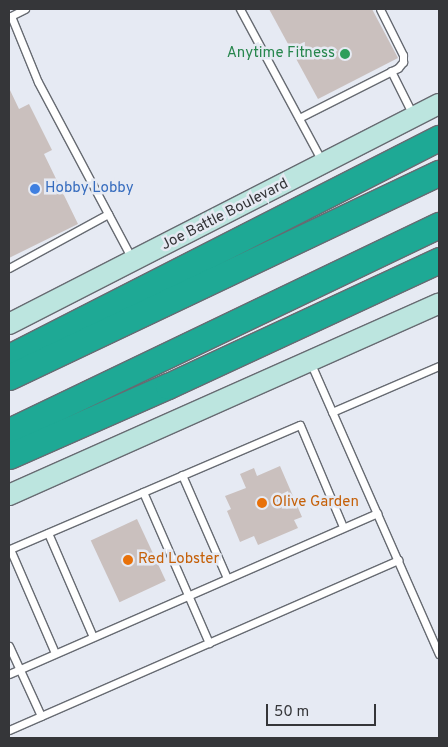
<!DOCTYPE html>
<html>
<head>
<meta charset="utf-8">
<style>
  body { margin:0 }
  #map { position:relative; width:448px; height:747px; overflow:hidden; background:#e6eaf3; font-family:Overpass,sans-serif }
  div>[style] { position:absolute }
  .building>* { inset:0; background:#cac0be; transform-origin:0 0 }
  .roads { filter:drop-shadow(1px 0 #676b72) drop-shadow(-1px 0 #676b72) drop-shadow(0 1px #676b72) drop-shadow(0 -1px #676b72) }
  .service>* { height:7px; margin:-3.5px; padding:0 3.5px; transform-origin:3.5px; border-radius:3.5px; background:#fff }
  .secondary>* { height:20px; margin:-10px; padding:0 10px; transform-origin:10px; border-radius:10px; background:#bce5df }
  .motorway>* { height:25px; margin:-12.5px; padding:0 12.5px; transform-origin:12.5px; border-radius:12.5px; background:#1ea995 }
  .dots>* { width:14px; height:14px; translate:-50% -50%; box-sizing:border-box; border:2px solid #e6eaf3; border-radius:50% }
  span { translate:-50% -50%; white-space:nowrap; text-align:center; line-height:1.15; -webkit-text-stroke:5px #e6eaf3; paint-order:stroke }
  .leisure-label { font-size:15px; color:#27864d }
  .right { translate:-100% -50%; text-align:right }
  .shop-label { font-size:15px; color:#366cbe }
  .left { translate:0 -50%; text-align:left }
  .street-label { font-size:15px; color:#353639 }
  .food-label { font-size:15px; color:#c56008 }
  .frame { position:absolute; inset:0; border:10px solid #353639; pointer-events:none }
  .scale { position:absolute; left:266px; top:704px; width:110px; height:22px; box-sizing:border-box; border:2px solid #353639; border-top:0; padding-left:6px; font-size:15px; line-height:18px; white-space:nowrap; color:#353639; -webkit-text-stroke:4px #e6eaf3; paint-order:stroke }
</style>
</head>
<body>
<div id="map">
  <div class="building">
    <div style="clip-path:polygon(269px 9px,372px 9px,398px 58px,318px 99px)"></div>
    <div style="clip-path:polygon(9px 88px,19px 109px,29px 104px,52px 150px,44px 154px,78px 224px,9px 258px)"></div>
    <div style="clip-path:polygon(280px 466px,302px 517px,294px 520px,298px 528px,258px 545px,254px 536px,240px 542px,227px 511px,231px 509px,225px 496px,246px 488px,240px 474px,254px 468px,257px 476px)"></div>
    <div style="left:137px;top:519px;width:68px;height:51px;rotate:65deg"></div>
  </div>
  <div class="roads">
    <div class="service">
      <div style="left:240px;top:9px;width:175px;rotate:61.7deg"></div>
      <div style="left:11px;top:16px;width:71px;rotate:67.8deg"></div>
      <div style="left:38px;top:82px;width:200px;rotate:62deg"></div>
      <div style="left:9px;top:17px;width:18px;rotate:-27deg"></div>
      <div style="left:391px;top:71px;width:49px;rotate:63.4deg"></div>
      <div style="left:299px;top:118px;width:111px;rotate:-26.8deg"></div>
      <div style="left:398px;top:68px;width:8px;rotate:-50deg"></div>
      <div style="left:403px;top:62px;width:7px;rotate:-90deg"></div>
      <div style="left:403px;top:55px;width:51px;rotate:-116.6deg"></div>
      <div style="left:9px;top:268px;width:113px;rotate:-28.6deg"></div>
      <div style="left:311px;top:364px;width:317px;rotate:66.2deg"></div>
      <div style="left:332px;top:412px;width:116px;rotate:-23.3deg"></div>
      <div style="left:182px;top:475px;width:112px;rotate:66.4deg"></div>
      <div style="left:143px;top:492px;width:165px;rotate:66.4deg"></div>
      <div style="left:48px;top:533px;width:113px;rotate:66.6deg"></div>
      <div style="left:9px;top:646px;width:77px;rotate:65.4deg"></div>
      <div style="left:55px;top:653px;width:113px;rotate:-113.4deg"></div>
      <div style="left:10px;top:549px;width:315px;rotate:-23.2deg"></div>
      <div style="left:300px;top:425px;width:111px;rotate:67.1deg"></div>
      <div style="left:9px;top:674px;width:402px;rotate:-23.6deg"></div>
      <div style="left:9px;top:730px;width:425px;rotate:-23.6deg"></div>
    </div>
    <div class="secondary">
      <div style="left:9px;top:324px;width:483px;rotate:-27.1deg"></div>
      <div style="left:9px;top:495px;width:471px;rotate:-24deg"></div>
    </div>
    <div class="motorway">
      <div style="left:9px;top:357px;width:483px;rotate:-27deg"></div>
      <div style="left:9px;top:377px;width:476px;rotate:-25.4deg"></div>
      <div style="left:9px;top:431px;width:477px;rotate:-25.6deg"></div>
      <div style="left:9px;top:456px;width:174px;rotate:-23.8deg"></div>
      <div style="left:168px;top:386px;width:299px;rotate:-24.9deg"></div>
    </div>
  </div>
  <div class="dots">
    <div style="left:345px;top:54px;background:#2e9e5b"></div>
    <div style="left:35px;top:189px;background:#3f7fe0"></div>
    <div style="left:262px;top:503px;background:#e8710a"></div>
    <div style="left:128px;top:560px;background:#e8710a"></div>
  </div>
  <div class="leisure-label">
    <span class="right" style="left:335px;top:54px">Anytime Fitness</span>
  </div>
  <div class="shop-label">
    <span class="left" style="left:45px;top:189px">Hobby Lobby</span>
  </div>
  <div class="street-label">
    <span style="left:225px;top:215px;rotate:-27deg">Joe Battle Boulevard</span>
  </div>
  <div class="food-label">
    <span class="left" style="left:272px;top:503px">Olive Garden</span>
    <span class="left" style="left:138px;top:560px">Red Lobster</span>
  </div>
  <div class="frame"></div>
  <div class="scale">50 m</div>
</div>
</body>
</html>
